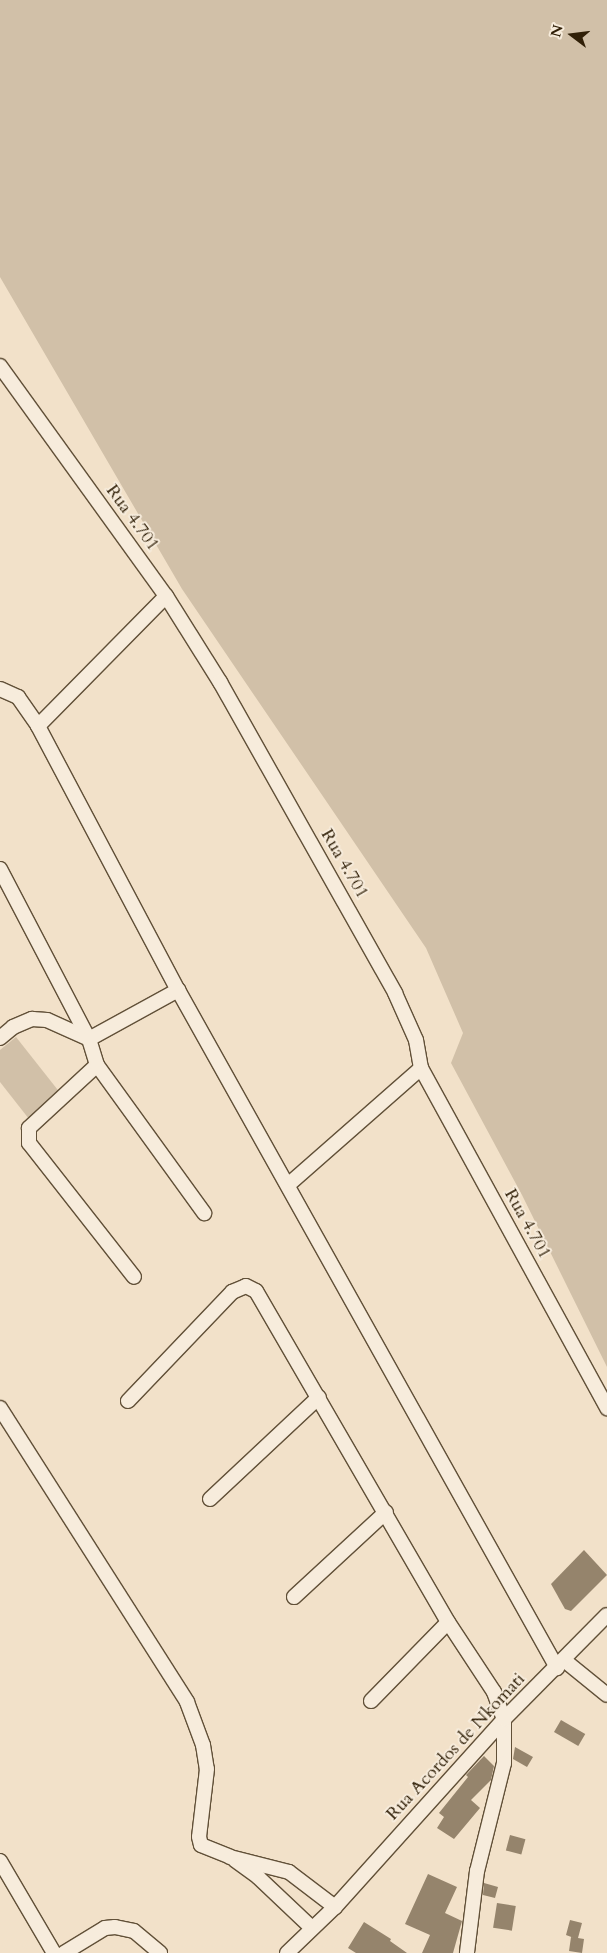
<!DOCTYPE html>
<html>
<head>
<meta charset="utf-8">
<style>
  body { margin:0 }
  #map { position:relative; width:607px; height:1953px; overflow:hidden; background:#f2e1c9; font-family:Cardo,serif }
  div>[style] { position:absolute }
  .green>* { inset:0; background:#d1c0a8 }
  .building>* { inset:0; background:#95846c; transform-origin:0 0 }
  .roads { filter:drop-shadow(1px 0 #615038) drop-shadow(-1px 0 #615038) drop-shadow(0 1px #615038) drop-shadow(0 -1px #615038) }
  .minor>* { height:14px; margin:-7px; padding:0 7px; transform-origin:7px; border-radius:7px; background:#f7ecdc }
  span { translate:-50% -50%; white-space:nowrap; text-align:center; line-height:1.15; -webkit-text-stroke:4px #f7ecdc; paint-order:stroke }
  .street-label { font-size:18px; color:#312008 }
  .north { position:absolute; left:547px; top:10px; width:50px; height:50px; -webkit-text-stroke:4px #f7ecdc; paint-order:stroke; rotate:285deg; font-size:14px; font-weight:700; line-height:20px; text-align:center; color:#312008 }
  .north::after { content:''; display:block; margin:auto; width:18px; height:22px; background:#312008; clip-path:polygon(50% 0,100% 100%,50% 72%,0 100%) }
</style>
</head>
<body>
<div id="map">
  <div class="green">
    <div style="clip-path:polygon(0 0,607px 0,607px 1367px,522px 1195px,451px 1063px,463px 1033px,426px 948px,182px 589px,0 277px)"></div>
    <div style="clip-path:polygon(16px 1037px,61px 1094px,29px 1119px,0 1082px,0 1050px)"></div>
  </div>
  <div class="building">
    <div style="clip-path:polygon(584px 1550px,607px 1575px,571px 1611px,565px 1609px,551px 1584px)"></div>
    <div style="left:561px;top:1720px;width:28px;height:14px;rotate:30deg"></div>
    <div style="clip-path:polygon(515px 1747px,533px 1757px,527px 1767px,513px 1759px)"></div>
    <div style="clip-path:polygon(484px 1756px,494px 1766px,491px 1780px,471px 1800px,480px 1808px,454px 1839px,437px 1828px,444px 1817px,439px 1813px,468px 1777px,466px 1775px)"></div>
    <div style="left:510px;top:1835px;width:16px;height:16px;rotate:15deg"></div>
    <div style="clip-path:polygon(428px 1874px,457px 1887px,445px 1913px,462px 1921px,453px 1953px,422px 1953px,430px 1935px,405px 1924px)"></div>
    <div style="clip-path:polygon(484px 1883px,498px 1887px,495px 1898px,483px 1895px)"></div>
    <div style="left:497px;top:1903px;width:19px;height:25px;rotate:9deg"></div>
    <div style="clip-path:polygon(570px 1920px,582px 1923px,578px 1938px,584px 1939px,582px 1953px,569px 1951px,571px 1937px,574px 1938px,566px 1935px)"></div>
    <div style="clip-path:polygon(364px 1922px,391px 1939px,390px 1941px,407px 1953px,356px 1953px,348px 1948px)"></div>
  </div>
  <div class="roads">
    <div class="minor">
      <div style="left:0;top:366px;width:284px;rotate:54.2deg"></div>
      <div style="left:166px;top:596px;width:102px;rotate:57.9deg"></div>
      <div style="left:220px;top:682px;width:357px;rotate:60.6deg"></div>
      <div style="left:395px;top:993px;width:51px;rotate:65.9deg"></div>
      <div style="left:416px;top:1040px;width:28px;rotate:80deg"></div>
      <div style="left:421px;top:1068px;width:388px;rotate:61.3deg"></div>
      <div style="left:0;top:689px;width:20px;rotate:24deg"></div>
      <div style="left:18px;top:697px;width:35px;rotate:55deg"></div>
      <div style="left:38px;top:726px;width:299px;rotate:62.1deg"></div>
      <div style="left:178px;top:990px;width:777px;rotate:60.79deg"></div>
      <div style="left:38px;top:726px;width:182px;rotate:-45.4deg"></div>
      <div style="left:0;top:869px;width:192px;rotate:62.4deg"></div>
      <div style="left:89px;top:1039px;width:27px;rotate:73deg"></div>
      <div style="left:97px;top:1065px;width:93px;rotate:137.2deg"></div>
      <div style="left:29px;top:1128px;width:15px;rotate:90deg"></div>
      <div style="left:29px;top:1143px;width:170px;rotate:51.9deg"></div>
      <div style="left:0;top:1038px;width:17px;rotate:-40deg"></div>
      <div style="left:13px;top:1027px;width:21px;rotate:-23deg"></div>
      <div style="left:32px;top:1019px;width:15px;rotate:4deg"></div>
      <div style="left:47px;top:1020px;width:46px;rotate:24.3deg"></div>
      <div style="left:89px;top:1039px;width:102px;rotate:-28.8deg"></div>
      <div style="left:97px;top:1065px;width:183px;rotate:54.1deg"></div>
      <div style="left:288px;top:1185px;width:177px;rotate:-41.3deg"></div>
      <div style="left:128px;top:1401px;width:151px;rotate:-46.3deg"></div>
      <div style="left:232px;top:1292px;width:15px;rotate:-23deg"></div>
      <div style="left:246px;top:1286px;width:11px;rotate:27deg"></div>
      <div style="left:256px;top:1291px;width:383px;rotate:59.9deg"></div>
      <div style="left:448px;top:1622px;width:84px;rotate:56.7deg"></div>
      <div style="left:494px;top:1692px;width:29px;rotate:70deg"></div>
      <div style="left:504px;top:1719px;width:44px;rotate:90deg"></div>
      <div style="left:504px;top:1763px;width:111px;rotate:104deg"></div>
      <div style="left:477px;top:1871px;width:83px;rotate:97deg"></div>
      <div style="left:0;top:1408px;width:348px;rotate:57.5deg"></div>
      <div style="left:187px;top:1702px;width:46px;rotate:69.6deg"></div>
      <div style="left:203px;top:1745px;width:24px;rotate:81deg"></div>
      <div style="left:207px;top:1769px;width:68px;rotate:96.7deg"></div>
      <div style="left:199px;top:1837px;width:8px;rotate:76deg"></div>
      <div style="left:201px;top:1845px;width:31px;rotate:22deg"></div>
      <div style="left:230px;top:1857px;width:61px;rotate:14.3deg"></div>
      <div style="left:289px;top:1872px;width:58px;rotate:37.3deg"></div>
      <div style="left:210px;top:1499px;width:149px;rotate:-43.1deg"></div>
      <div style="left:294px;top:1597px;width:125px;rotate:-42.7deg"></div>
      <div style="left:564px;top:1660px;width:55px;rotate:39.1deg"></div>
      <div style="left:371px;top:1701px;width:110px;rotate:-45.7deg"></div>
      <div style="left:235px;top:1860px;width:29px;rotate:36deg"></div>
      <div style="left:258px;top:1877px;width:74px;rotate:43.4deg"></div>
      <div style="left:0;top:1861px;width:107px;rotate:59.6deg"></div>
      <div style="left:64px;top:1953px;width:48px;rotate:-31.4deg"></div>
      <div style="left:105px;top:1928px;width:10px;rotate:-6deg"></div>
      <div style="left:115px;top:1927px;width:19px;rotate:12deg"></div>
      <div style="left:134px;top:1931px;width:34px;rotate:40deg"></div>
      <div style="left:287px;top:1953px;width:66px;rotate:-43.8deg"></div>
      <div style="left:335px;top:1907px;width:253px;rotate:-48deg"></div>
      <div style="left:504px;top:1719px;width:146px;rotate:-45.3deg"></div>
    </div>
  </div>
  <div class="street-label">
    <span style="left:132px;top:518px;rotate:54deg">Rua 4.701</span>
    <span style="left:344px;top:864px;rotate:60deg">Rua 4.701</span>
    <span style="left:527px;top:1224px;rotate:61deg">Rua 4.701</span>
    <span style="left:456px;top:1747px;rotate:-47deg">Rua Acordos de Nkomati</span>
  </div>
  <div class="north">N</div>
</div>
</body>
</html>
